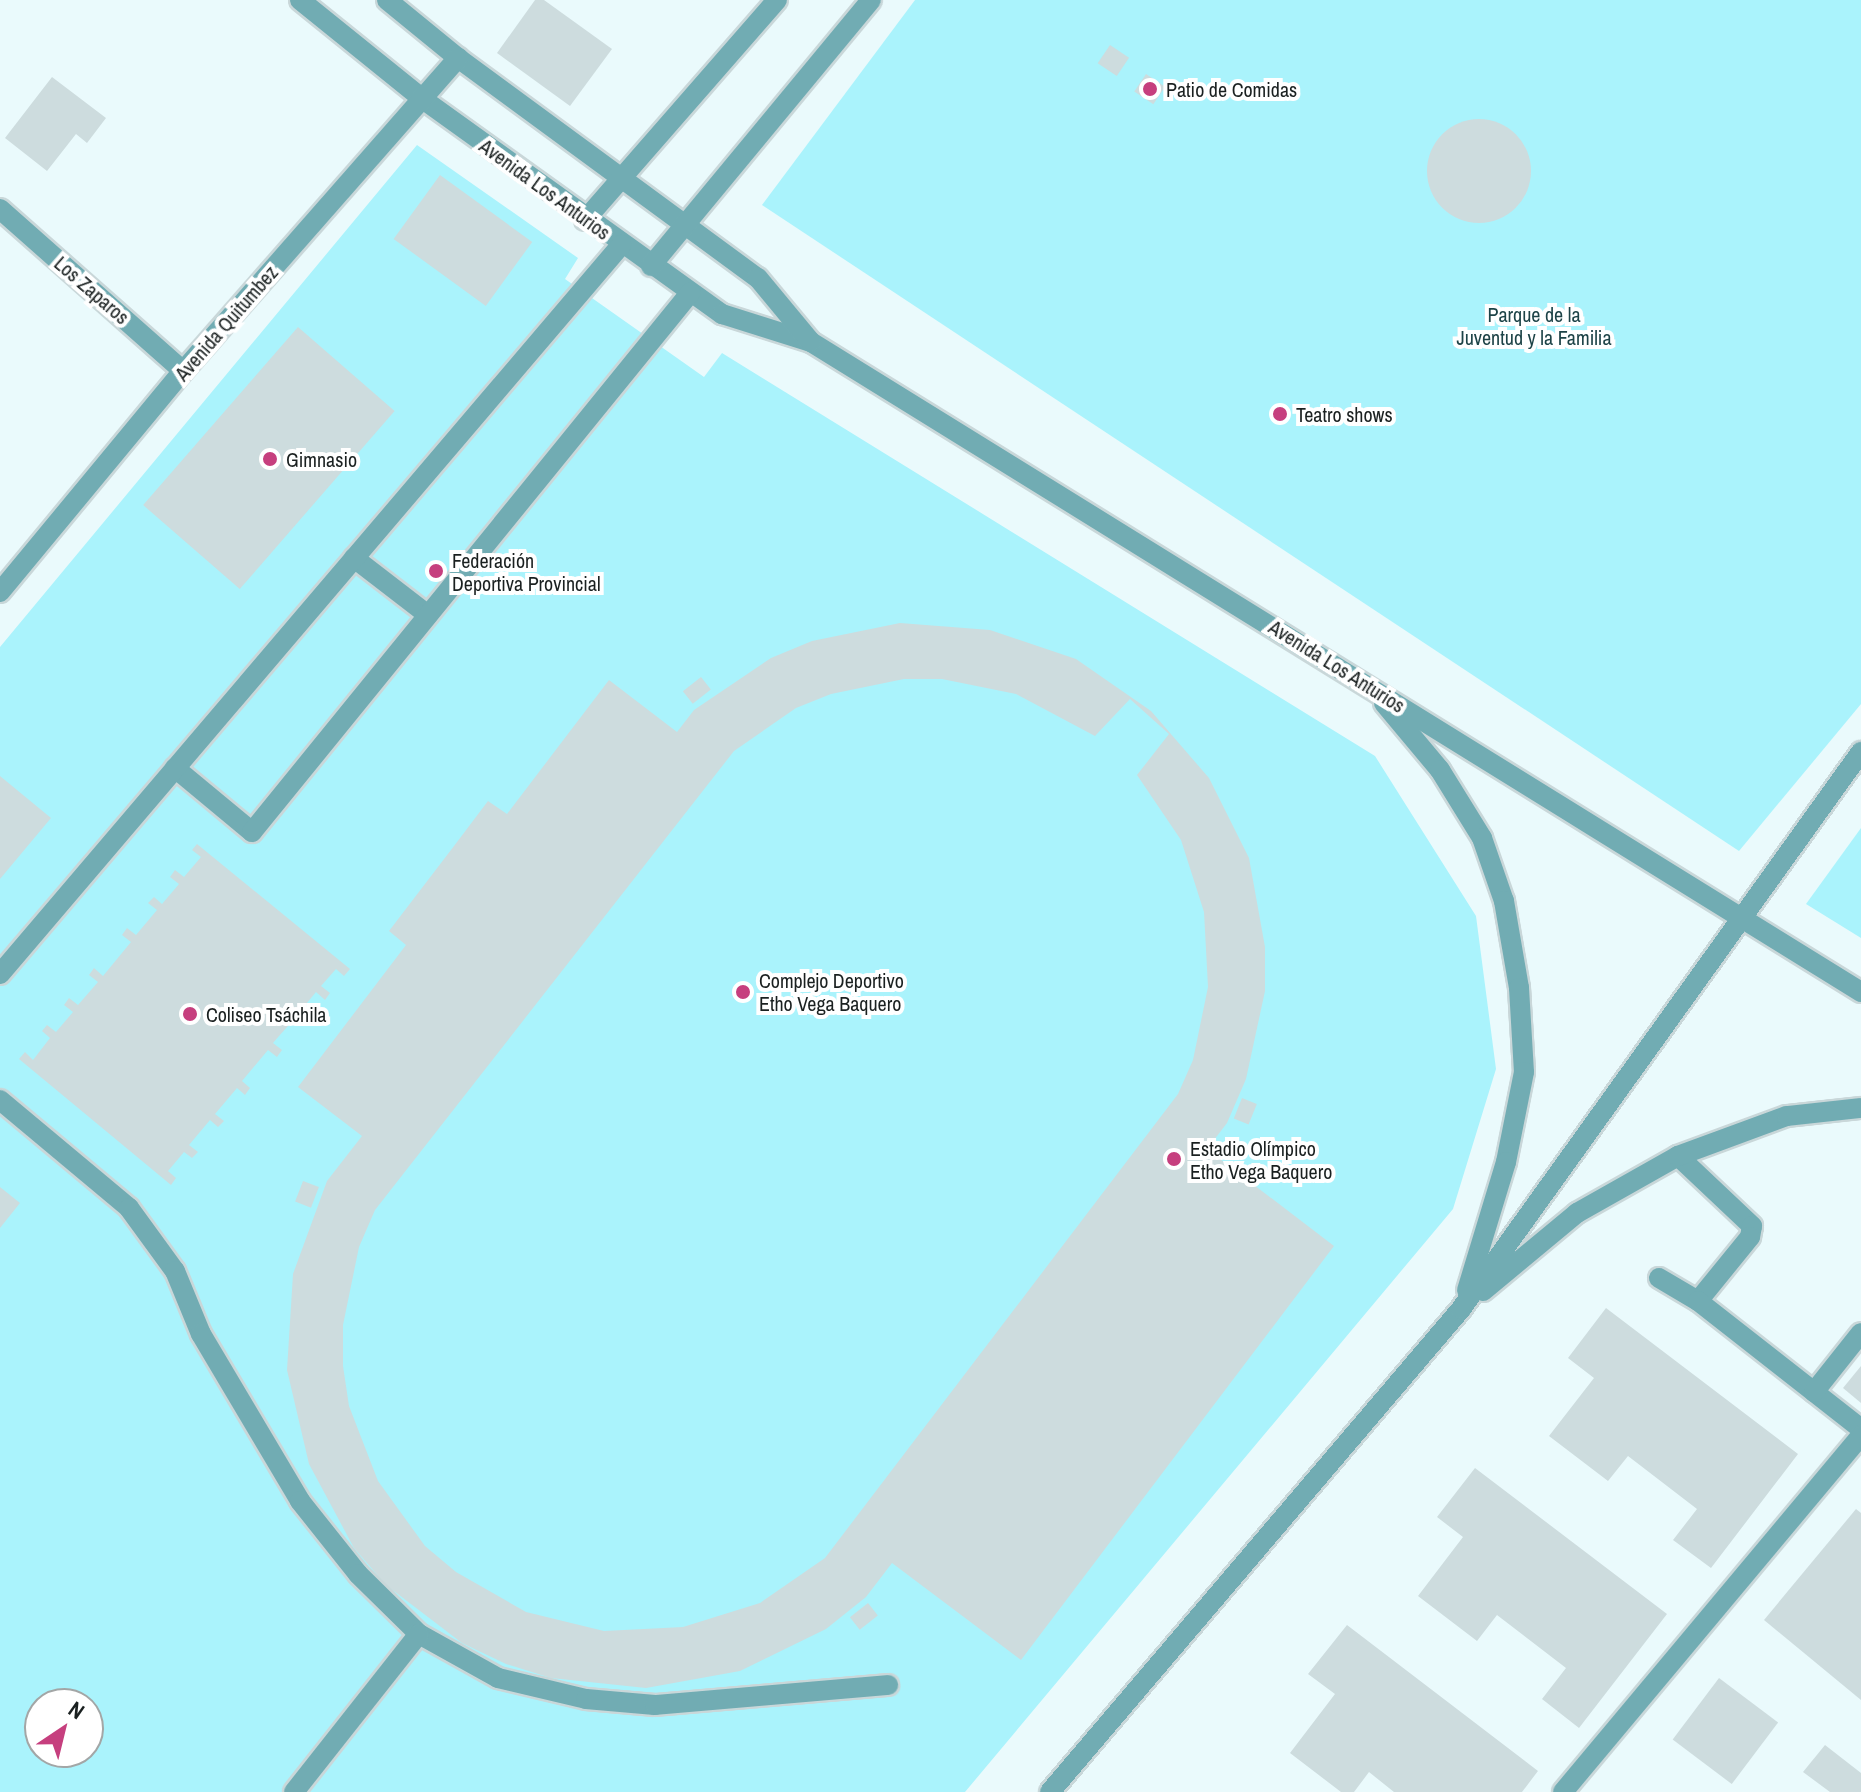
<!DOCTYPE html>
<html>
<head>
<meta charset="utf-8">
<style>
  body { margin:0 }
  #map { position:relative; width:1861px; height:1792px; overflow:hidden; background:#eafafc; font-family:"Archivo Narrow",sans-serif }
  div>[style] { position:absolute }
  .green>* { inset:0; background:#aaf3fc }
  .building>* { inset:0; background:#cddcde; transform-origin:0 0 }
  .round { border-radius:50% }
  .roads { filter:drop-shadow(2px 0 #c9d7d9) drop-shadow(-2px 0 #c9d7d9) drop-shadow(0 2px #c9d7d9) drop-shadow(0 -2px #c9d7d9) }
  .minor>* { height:20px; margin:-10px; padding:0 10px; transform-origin:10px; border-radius:10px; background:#71acb3 }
  .dots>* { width:22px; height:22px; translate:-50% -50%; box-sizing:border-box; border:4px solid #fff; border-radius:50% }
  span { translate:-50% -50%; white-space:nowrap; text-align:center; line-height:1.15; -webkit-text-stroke:8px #fff; paint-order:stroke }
  .poi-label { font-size:20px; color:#1a2020 }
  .left { translate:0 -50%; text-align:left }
  .street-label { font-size:20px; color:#1a2020 }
  .park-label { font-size:20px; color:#1d4347 }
  .north { position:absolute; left:24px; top:1688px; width:80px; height:80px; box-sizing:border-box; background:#fff; border:2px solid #a3a6a6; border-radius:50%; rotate:35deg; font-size:22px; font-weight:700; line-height:32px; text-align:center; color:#1a2020 }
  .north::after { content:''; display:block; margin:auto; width:28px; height:36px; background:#c63f7e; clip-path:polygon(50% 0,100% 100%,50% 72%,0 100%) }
</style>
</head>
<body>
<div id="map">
  <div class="green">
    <div style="clip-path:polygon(915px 0,1861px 0,1861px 704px,1739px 851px,762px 205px)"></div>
    <div style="clip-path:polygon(evenodd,417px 145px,578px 258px,565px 279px,704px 377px,722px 353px,1375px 756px,1476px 916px,1496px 1069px,1453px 1209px,965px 1792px,0 1792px,0 647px,417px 145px,40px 1704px,88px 1704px,88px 1752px,40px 1752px,40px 1704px)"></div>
    <div style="clip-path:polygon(1861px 828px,1861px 938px,1806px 904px)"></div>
  </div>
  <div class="building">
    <div style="clip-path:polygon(535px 0,544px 0,612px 49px,570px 106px,497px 53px)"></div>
    <div style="left:1110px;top:45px;width:23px;height:22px;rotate:34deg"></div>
    <div style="left:1146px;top:74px;width:23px;height:21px;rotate:34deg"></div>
    <div style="clip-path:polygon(52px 77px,106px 118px,87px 143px,76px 134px,47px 171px,5px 138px)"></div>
    <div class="round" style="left:1427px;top:119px;width:104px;height:104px"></div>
    <div style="left:440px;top:175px;width:114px;height:79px;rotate:36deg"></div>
    <div style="left:298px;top:327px;width:128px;height:236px;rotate:41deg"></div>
    <div style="clip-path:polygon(evenodd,900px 623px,990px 630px,1076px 659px,1151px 711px,1209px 778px,1249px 858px,1265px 947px,1265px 991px,1246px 1079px,1227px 1123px,1207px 1149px,1334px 1246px,1021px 1660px,892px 1563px,866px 1597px,826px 1629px,740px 1671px,646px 1688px,551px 1678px,506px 1664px,462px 1643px,386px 1585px,354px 1548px,309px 1464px,287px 1370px,293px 1274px,327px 1181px,362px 1136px,298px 1087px,406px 945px,389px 931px,454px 846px,488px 801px,507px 814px,609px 680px,677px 732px,694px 710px,771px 658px,812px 641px,900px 623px,904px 679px,942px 679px,1016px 694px,1095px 736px,1130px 699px,1169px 734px,1137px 775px,1181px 840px,1204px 912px,1208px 987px,1193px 1060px,1178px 1094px,825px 1558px,760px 1603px,683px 1627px,604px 1631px,526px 1612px,456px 1572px,425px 1546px,378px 1481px,349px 1406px,343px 1366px,343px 1325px,359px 1247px,375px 1210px,734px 751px,796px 708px,831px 694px,904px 679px)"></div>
    <div style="left:701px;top:677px;width:16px;height:23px;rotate:52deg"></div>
    <div style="clip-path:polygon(0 776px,51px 818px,0 879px)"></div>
    <div style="clip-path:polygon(197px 844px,350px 969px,344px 976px,336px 969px,321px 986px,330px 993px,325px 1000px,316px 992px,302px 1009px,311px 1016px,305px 1023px,297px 1016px,279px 1036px,273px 1043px,282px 1050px,277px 1057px,268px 1050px,242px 1081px,250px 1088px,245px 1095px,237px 1088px,215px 1114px,224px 1121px,218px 1127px,210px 1120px,189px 1145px,198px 1152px,192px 1158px,184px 1152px,168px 1171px,176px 1178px,171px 1185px,19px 1059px,25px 1052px,33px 1060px,50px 1038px,42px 1031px,47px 1025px,56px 1032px,73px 1012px,64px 1005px,69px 998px,78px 1005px,98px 982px,89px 975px,94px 968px,103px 976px,131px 942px,122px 935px,127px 928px,136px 935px,157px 910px,148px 903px,154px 897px,162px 904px,179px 884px,170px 877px,175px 870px,184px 877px,201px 857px,192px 850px)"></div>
    <div style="left:1242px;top:1098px;width:16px;height:22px;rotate:22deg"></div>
    <div style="left:303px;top:1181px;width:17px;height:22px;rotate:21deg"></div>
    <div style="clip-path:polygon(0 1187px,20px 1203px,0 1228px)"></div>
    <div style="clip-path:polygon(1606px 1308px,1798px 1454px,1711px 1568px,1673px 1540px,1697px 1509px,1628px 1456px,1608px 1481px,1549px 1436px,1594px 1378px,1568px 1358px)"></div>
    <div style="clip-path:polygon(1861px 1366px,1861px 1403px,1843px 1388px)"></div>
    <div style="clip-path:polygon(1475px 1468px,1667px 1614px,1579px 1728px,1542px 1699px,1566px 1668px,1497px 1615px,1477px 1641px,1418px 1596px,1463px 1537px,1437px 1517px)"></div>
    <div style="clip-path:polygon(1856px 1509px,1861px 1513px,1861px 1700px,1764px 1620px)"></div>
    <div style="left:868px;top:1603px;width:16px;height:23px;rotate:52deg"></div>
    <div style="clip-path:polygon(1347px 1625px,1538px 1771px,1522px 1792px,1394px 1792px,1369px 1772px,1354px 1792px,1341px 1792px,1290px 1753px,1335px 1694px,1308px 1674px)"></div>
    <div style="left:1719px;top:1678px;width:74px;height:77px;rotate:37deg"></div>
    <div style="clip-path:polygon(1825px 1745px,1861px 1773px,1861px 1792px,1830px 1792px,1803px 1772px)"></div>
  </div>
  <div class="roads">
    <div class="minor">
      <div style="left:300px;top:0;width:159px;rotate:38.9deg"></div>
      <div style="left:424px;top:100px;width:367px;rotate:35.7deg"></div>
      <div style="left:722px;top:314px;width:93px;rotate:17.5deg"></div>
      <div style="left:811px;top:342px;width:1235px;rotate:31.76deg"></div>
      <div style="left:387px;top:0;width:92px;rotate:39.2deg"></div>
      <div style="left:458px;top:58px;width:372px;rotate:36.3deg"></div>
      <div style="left:758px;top:278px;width:83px;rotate:50.4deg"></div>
      <div style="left:0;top:209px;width:244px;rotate:41.5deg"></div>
      <div style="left:585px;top:220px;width:292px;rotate:-48.9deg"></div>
      <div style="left:651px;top:266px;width:345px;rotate:-50.4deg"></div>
      <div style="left:354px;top:558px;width:93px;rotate:37.6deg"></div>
      <div style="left:0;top:592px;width:287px;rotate:-50.4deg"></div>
      <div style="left:183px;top:371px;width:417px;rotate:-48.7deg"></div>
      <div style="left:1384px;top:703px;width:87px;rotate:50.1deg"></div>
      <div style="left:1440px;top:770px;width:80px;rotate:58.3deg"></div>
      <div style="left:1482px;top:838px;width:67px;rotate:70.8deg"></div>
      <div style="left:1504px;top:901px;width:88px;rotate:80.2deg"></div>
      <div style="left:1519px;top:988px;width:84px;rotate:86.6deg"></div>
      <div style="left:1524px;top:1072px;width:92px;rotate:101.3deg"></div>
      <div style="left:1506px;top:1162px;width:134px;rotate:106.9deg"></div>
      <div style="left:175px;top:768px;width:100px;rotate:39.7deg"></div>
      <div style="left:252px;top:832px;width:695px;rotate:-50.9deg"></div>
      <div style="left:0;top:974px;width:958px;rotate:-49.57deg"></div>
      <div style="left:0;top:1100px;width:168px;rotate:39.9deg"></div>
      <div style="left:129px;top:1208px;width:78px;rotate:53.9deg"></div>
      <div style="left:175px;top:1271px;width:68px;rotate:67.6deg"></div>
      <div style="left:201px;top:1334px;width:194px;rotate:59.3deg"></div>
      <div style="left:300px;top:1501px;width:93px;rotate:51.5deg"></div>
      <div style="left:358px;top:1574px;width:86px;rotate:44.5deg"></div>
      <div style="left:419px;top:1634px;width:90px;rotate:29.1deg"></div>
      <div style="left:498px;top:1678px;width:90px;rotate:13.4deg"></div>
      <div style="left:586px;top:1699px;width:69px;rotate:5deg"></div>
      <div style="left:655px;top:1705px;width:234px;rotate:-4.9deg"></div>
      <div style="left:1678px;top:1156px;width:102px;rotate:43.4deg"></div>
      <div style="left:1752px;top:1226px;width:11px;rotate:100deg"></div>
      <div style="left:1750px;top:1237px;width:82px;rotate:129.1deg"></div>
      <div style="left:1659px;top:1278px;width:45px;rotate:30.5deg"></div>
      <div style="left:1698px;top:1301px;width:207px;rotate:38.1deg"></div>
      <div style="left:1483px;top:1291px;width:122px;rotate:-39.7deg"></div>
      <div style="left:1577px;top:1213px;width:116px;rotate:-29.4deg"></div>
      <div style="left:1678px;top:1156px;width:116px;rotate:-20.2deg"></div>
      <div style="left:1787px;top:1116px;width:74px;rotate:-6.2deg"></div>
      <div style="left:1814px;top:1392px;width:75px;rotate:-51.5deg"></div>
      <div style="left:294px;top:1792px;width:201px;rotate:-51.7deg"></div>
      <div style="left:1050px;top:1792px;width:634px;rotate:-49.6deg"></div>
      <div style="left:1461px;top:1309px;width:686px;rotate:-54.32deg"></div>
      <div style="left:1563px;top:1792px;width:464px;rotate:-50.1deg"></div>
    </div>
  </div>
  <div class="dots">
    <div style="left:1150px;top:89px;background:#c63f7e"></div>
    <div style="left:1280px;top:414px;background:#c63f7e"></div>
    <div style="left:270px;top:459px;background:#c63f7e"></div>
    <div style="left:436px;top:571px;background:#c63f7e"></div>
    <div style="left:743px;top:992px;background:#c63f7e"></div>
    <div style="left:190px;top:1014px;background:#c63f7e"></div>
    <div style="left:1174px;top:1159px;background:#c63f7e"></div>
  </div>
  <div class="poi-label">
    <span class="left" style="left:1166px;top:89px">Patio de Comidas</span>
    <span class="left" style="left:1296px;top:414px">Teatro shows</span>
    <span class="left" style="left:286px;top:459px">Gimnasio</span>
    <span class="left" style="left:452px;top:572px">Federación<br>Deportiva Provincial</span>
    <span class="left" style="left:759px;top:992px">Complejo Deportivo<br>Etho Vega Baquero</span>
    <span class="left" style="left:206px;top:1014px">Coliseo Tsáchila</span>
    <span class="left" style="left:1190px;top:1160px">Estadio Olímpico<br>Etho Vega Baquero</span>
  </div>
  <div class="street-label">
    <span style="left:545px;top:189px;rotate:36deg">Avenida Los Anturios</span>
    <span style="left:92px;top:290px;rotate:41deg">Los Zaparos</span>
    <span style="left:226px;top:323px;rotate:-49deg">Avenida Quitumbez</span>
    <span style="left:1337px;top:666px;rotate:32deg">Avenida Los Anturios</span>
  </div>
  <div class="park-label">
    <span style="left:1534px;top:326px">Parque de la<br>Juventud y la Familia</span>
  </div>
  <div class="north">N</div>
</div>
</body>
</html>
